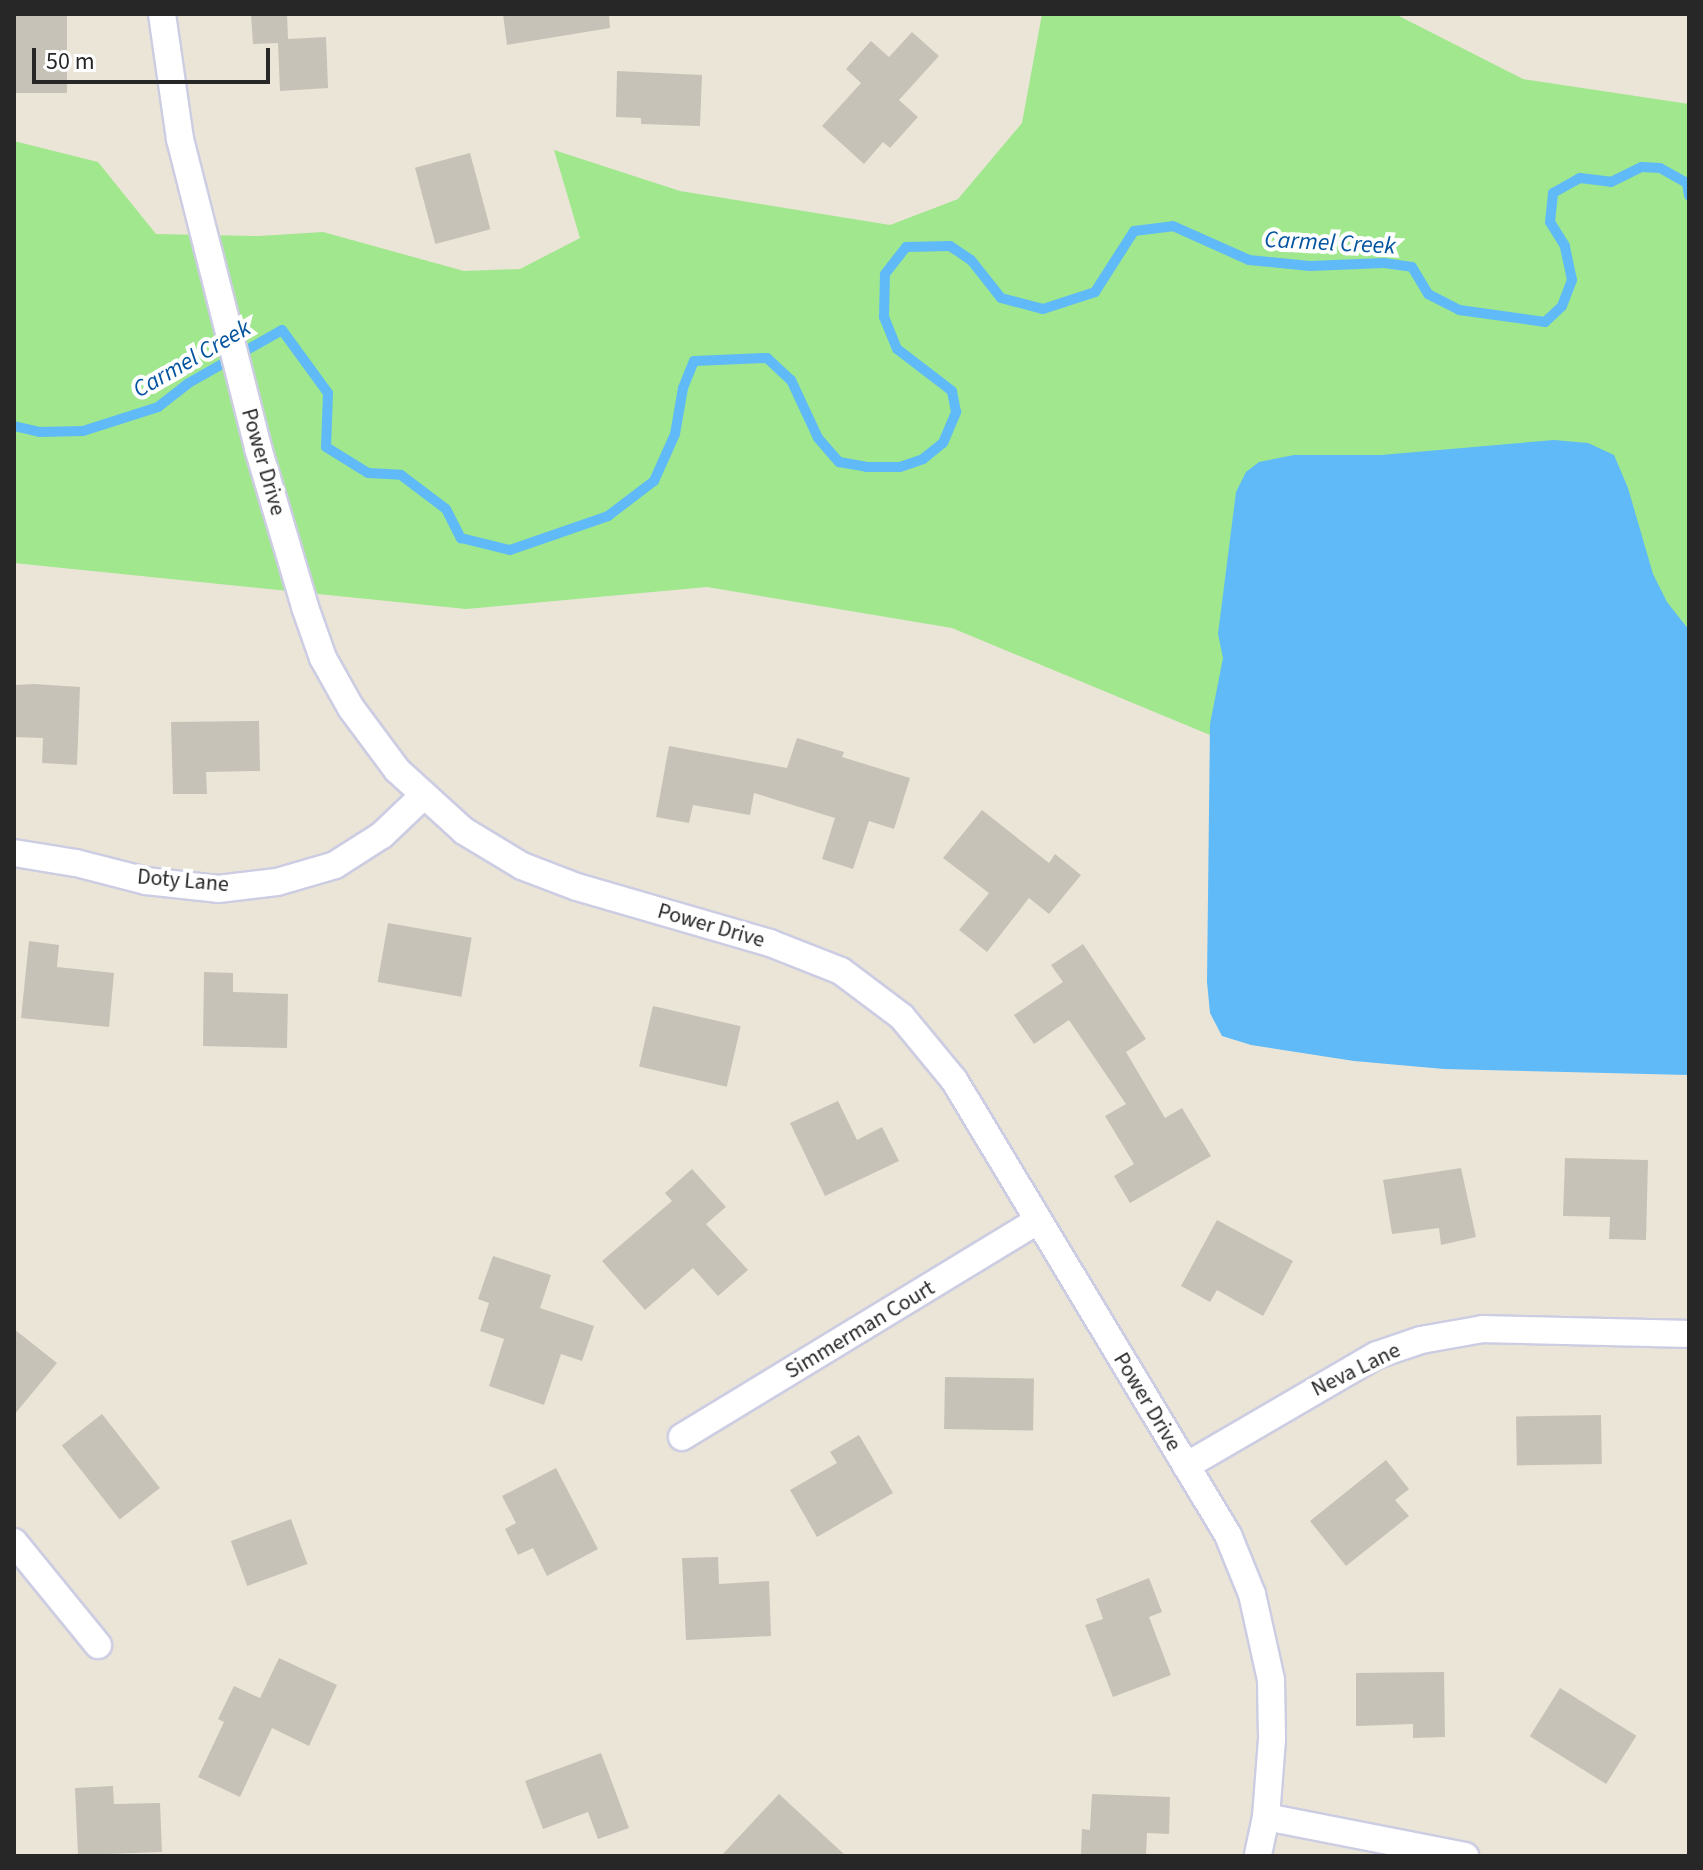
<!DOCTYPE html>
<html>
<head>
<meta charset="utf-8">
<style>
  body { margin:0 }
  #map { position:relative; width:1703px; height:1870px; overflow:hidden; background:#ebe5d7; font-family:"Source Sans 3",sans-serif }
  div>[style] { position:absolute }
  .green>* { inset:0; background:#a0e78e }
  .water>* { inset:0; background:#5fbaf7 }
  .stream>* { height:10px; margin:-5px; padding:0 5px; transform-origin:5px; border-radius:5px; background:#5fbaf7 }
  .building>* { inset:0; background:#c6c2b7; transform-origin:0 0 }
  .roads { filter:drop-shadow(2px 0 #cccde2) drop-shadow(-2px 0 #cccde2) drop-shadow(0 2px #cccde2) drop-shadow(0 -2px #cccde2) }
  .minor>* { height:26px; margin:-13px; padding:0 13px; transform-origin:13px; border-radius:13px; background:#fff }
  span { translate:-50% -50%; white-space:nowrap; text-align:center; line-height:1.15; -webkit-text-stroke:8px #fff; paint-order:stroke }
  .street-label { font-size:22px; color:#272727 }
  .water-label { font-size:24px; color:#03549f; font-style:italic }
  .frame { position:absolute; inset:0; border:16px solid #272727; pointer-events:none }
  .scale { position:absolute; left:32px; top:48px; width:238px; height:36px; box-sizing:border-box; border:4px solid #272727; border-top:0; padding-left:10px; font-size:24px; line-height:28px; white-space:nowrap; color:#272727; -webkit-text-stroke:6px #fff; paint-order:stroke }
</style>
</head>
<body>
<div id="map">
  <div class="green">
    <div style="clip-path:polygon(1042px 14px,1395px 14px,1523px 79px,1689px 104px,1689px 825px,1311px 777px,952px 628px,707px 587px,466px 609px,14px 563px,14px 141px,98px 162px,156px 234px,259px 236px,323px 232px,464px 271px,520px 269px,580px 238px,554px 150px,680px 191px,890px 225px,958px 199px,1022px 123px)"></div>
  </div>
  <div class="water">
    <div style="clip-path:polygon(1554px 440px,1588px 443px,1614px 455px,1628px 488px,1653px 574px,1667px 602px,1689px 630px,1689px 1075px,1444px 1069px,1354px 1061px,1251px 1045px,1222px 1036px,1210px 1013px,1207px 982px,1210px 724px,1223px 658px,1218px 634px,1236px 492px,1246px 472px,1259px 462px,1294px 455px,1381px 455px)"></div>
  </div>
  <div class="stream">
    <div style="left:14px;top:426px;width:26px;rotate:13deg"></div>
    <div style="left:39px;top:432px;width:44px;rotate:-1.3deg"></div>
    <div style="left:83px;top:431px;width:79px;rotate:-17.7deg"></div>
    <div style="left:158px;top:407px;width:37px;rotate:-38deg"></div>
    <div style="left:187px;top:384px;width:109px;rotate:-29.6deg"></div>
    <div style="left:282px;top:330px;width:78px;rotate:53.9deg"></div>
    <div style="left:328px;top:393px;width:54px;rotate:92.1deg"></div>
    <div style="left:326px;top:447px;width:49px;rotate:31.8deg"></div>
    <div style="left:368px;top:473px;width:33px;rotate:3deg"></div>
    <div style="left:401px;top:475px;width:56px;rotate:37.1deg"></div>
    <div style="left:446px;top:509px;width:33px;rotate:63deg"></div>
    <div style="left:461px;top:538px;width:50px;rotate:13.8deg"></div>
    <div style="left:510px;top:550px;width:104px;rotate:-19.1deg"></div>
    <div style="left:608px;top:516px;width:58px;rotate:-37.3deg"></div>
    <div style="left:654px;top:481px;width:51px;rotate:-65.9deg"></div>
    <div style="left:675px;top:434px;width:47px;rotate:-80.1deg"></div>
    <div style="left:683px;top:388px;width:29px;rotate:-68deg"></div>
    <div style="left:694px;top:361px;width:73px;rotate:-2.4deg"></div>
    <div style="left:767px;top:358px;width:33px;rotate:43deg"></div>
    <div style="left:791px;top:380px;width:64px;rotate:65deg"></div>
    <div style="left:818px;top:438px;width:32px;rotate:49deg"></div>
    <div style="left:839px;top:462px;width:27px;rotate:10deg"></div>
    <div style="left:866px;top:467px;width:34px"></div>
    <div style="left:900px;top:467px;width:24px;rotate:-19deg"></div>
    <div style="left:923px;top:459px;width:26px;rotate:-39deg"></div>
    <div style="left:943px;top:443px;width:34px;rotate:-67deg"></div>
    <div style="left:956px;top:412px;width:21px;rotate:-101deg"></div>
    <div style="left:952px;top:391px;width:69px;rotate:-142.6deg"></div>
    <div style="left:897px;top:349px;width:35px;rotate:-112deg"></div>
    <div style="left:884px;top:317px;width:43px;rotate:-88.7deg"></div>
    <div style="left:885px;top:274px;width:34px;rotate:-52deg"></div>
    <div style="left:906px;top:247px;width:44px;rotate:-1.3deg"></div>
    <div style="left:950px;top:246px;width:25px;rotate:34deg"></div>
    <div style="left:971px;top:260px;width:48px;rotate:51.7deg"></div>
    <div style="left:1001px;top:298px;width:43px;rotate:14.7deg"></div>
    <div style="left:1043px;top:309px;width:55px;rotate:-18.1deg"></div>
    <div style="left:1095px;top:292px;width:72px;rotate:-57.4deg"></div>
    <div style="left:1134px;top:231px;width:39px;rotate:-7deg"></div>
    <div style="left:1173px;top:226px;width:83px;rotate:24.1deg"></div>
    <div style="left:1249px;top:260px;width:61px;rotate:5.6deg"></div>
    <div style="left:1310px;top:266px;width:74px;rotate:-2.3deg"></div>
    <div style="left:1384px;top:263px;width:28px;rotate:8deg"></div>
    <div style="left:1412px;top:267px;width:31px;rotate:59deg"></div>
    <div style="left:1428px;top:294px;width:35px;rotate:27deg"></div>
    <div style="left:1459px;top:310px;width:87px;rotate:7.9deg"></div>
    <div style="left:1545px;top:322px;width:23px;rotate:-43deg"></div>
    <div style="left:1562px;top:306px;width:28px;rotate:-69deg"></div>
    <div style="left:1572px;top:280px;width:35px;rotate:-102deg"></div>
    <div style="left:1565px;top:246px;width:28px;rotate:-122deg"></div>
    <div style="left:1550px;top:222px;width:29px;rotate:-84deg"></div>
    <div style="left:1553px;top:193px;width:31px;rotate:-29deg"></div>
    <div style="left:1580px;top:178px;width:31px;rotate:7deg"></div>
    <div style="left:1611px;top:182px;width:34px;rotate:-26deg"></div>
    <div style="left:1642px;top:167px;width:18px;rotate:3deg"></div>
    <div style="left:1660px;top:168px;width:31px;rotate:29deg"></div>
    <div style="left:1687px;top:183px;width:13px;rotate:81deg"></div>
  </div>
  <div class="building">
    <div style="left:14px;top:14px;width:53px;height:79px"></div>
    <div style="clip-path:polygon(251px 14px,287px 14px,288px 39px,326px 37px,328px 88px,280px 91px,278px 43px,253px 44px)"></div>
    <div style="clip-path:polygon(503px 14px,609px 14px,610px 28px,507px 45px)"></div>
    <div style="clip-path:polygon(912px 32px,939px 56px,899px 100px,918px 117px,890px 148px,883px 142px,864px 164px,822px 126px,861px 83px,846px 69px,871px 41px,889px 57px)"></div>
    <div style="clip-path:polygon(617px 71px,702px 75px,700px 126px,641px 124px,641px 118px,616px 117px)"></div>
    <div style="left:470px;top:153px;width:79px;height:57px;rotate:75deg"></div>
    <div style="clip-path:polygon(34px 684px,80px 687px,77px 765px,42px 763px,43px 738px,14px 737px,14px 685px)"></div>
    <div style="clip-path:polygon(259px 721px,260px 771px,206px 772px,207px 794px,173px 794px,171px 722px)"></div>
    <div style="clip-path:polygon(797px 738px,844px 752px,842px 757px,910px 778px,894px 829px,869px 821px,853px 869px,822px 859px,835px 818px,754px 793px,750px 815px,693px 805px,689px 823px,656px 817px,669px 746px,787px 768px)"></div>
    <div style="clip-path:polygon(982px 810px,1049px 863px,1055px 854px,1081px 875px,1049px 914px,1029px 898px,987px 952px,959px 930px,989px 893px,943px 858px)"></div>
    <div style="left:388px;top:923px;width:85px;height:60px;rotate:10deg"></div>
    <div style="clip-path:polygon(29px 941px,59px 945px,57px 967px,114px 973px,109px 1027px,21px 1018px)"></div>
    <div style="clip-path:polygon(1083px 944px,1146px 1039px,1126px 1052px,1165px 1118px,1182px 1108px,1211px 1156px,1130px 1203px,1114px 1176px,1134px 1164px,1105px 1116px,1126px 1104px,1069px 1020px,1034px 1044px,1014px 1015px,1063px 982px,1051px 965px)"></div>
    <div style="clip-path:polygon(204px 972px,233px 973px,233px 992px,288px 994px,287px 1048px,203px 1046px)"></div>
    <div style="left:653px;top:1006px;width:90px;height:62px;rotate:13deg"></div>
    <div style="clip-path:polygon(838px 1101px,857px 1140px,882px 1127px,899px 1161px,825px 1196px,790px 1123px)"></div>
    <div style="clip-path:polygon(1565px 1158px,1648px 1160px,1646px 1240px,1609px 1239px,1610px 1217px,1563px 1216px)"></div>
    <div style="clip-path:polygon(1461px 1168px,1476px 1237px,1441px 1245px,1439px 1228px,1392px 1234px,1383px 1180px)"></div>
    <div style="clip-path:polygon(692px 1169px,726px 1207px,706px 1224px,748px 1270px,718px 1296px,693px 1268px,645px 1310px,602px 1261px,672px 1201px,665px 1193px)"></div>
    <div style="clip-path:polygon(1217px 1220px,1293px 1261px,1263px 1316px,1217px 1290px,1210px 1302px,1181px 1286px)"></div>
    <div style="clip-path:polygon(493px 1256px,551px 1275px,540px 1308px,594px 1326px,582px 1361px,561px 1354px,544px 1405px,489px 1386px,504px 1339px,480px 1331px,489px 1303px,478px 1299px)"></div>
    <div style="clip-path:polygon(14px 1329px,57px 1363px,14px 1415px)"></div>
    <div style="left:945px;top:1377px;width:89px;height:52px;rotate:1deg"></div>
    <div style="left:102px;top:1414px;width:94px;height:51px;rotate:52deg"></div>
    <div style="left:1601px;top:1415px;width:49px;height:85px;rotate:89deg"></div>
    <div style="clip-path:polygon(859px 1435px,893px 1493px,817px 1537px,790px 1490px,837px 1463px,830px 1452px)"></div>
    <div style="clip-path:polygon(1386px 1460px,1409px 1489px,1395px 1500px,1409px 1516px,1346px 1566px,1310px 1521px)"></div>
    <div style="clip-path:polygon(556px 1468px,598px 1549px,547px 1576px,533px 1548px,518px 1555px,505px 1529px,516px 1523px,502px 1496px)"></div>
    <div style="left:291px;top:1519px;width:48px;height:64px;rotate:70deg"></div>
    <div style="clip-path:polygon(718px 1557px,719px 1584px,769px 1581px,771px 1636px,686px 1640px,682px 1558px)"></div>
    <div style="clip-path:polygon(1149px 1578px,1162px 1612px,1149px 1617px,1171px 1675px,1113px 1697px,1085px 1625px,1103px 1619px,1096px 1599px)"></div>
    <div style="clip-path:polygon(279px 1658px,337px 1685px,309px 1746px,272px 1728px,240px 1797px,198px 1777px,224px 1722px,218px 1719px,234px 1686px,260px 1698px)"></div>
    <div style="clip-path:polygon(1444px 1672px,1445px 1737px,1413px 1738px,1413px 1724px,1356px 1726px,1356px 1673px)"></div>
    <div style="left:1560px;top:1688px;width:90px;height:57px;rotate:32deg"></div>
    <div style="clip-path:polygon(601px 1753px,629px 1828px,598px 1839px,588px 1812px,543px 1829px,525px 1781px)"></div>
    <div style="clip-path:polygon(113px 1786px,114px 1804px,160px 1803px,162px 1852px,78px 1855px,75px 1788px)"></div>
    <div style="clip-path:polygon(779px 1794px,846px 1856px,721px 1856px)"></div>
    <div style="clip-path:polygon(1092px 1794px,1170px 1797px,1169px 1834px,1147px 1833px,1146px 1856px,1081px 1856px,1082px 1829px,1090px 1830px)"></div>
  </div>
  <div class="roads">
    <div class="minor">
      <div style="left:162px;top:14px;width:126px;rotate:81.8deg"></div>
      <div style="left:180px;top:139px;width:319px;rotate:75.8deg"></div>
      <div style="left:258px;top:448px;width:166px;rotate:73.5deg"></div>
      <div style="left:305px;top:607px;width:54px;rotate:70.6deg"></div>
      <div style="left:323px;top:658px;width:57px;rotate:60.8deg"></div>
      <div style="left:351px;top:708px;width:77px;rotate:53.4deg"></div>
      <div style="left:397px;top:770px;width:91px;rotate:42.3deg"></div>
      <div style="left:464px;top:831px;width:68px;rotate:31.1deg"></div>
      <div style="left:522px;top:866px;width:59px;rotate:20.9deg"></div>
      <div style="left:577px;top:887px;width:201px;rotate:16.2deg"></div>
      <div style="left:770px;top:943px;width:76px;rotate:21.5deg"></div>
      <div style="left:841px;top:971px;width:76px;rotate:37deg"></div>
      <div style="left:902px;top:1017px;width:82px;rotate:50.5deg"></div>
      <div style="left:954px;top:1080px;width:531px;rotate:58.94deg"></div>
      <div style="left:1228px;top:1535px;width:64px;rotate:67.9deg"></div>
      <div style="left:1252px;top:1594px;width:88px;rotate:77.5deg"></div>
      <div style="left:1271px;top:1680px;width:59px;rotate:89deg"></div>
      <div style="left:1272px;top:1739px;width:78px;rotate:94.4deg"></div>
      <div style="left:1266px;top:1817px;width:40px;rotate:102deg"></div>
      <div style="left:14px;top:853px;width:63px;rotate:9.2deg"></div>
      <div style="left:76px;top:863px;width:72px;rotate:14.4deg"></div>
      <div style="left:146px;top:881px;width:72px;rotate:6.3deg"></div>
      <div style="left:218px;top:889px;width:59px;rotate:-6.8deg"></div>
      <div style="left:277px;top:882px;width:60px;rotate:-16.3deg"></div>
      <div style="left:335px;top:865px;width:56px;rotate:-32.6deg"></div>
      <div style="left:382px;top:835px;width:58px;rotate:-43.6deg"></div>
      <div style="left:682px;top:1437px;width:414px;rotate:-31.3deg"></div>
      <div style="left:1186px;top:1466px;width:221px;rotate:-30.2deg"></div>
      <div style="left:1377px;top:1355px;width:46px;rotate:-18.8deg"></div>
      <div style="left:1421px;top:1340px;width:63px;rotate:-10.1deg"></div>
      <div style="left:1483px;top:1329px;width:206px;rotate:1.4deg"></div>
      <div style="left:14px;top:1542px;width:133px;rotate:50.8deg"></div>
      <div style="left:1266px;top:1817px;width:203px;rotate:11.1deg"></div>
    </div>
  </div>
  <div class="street-label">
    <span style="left:263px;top:462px;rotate:74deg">Power Drive</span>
    <span style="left:183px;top:881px;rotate:5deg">Doty Lane</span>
    <span style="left:711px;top:926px;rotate:16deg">Power Drive</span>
    <span style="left:860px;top:1330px;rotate:-31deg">Simmerman Court</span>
    <span style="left:1356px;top:1370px;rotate:-26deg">Neva Lane</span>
    <span style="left:1147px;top:1402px;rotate:59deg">Power Drive</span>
  </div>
  <div class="water-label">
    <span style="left:1330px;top:243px;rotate:3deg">Carmel Creek</span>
    <span style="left:192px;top:359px;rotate:-30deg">Carmel Creek</span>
  </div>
  <div class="frame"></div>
  <div class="scale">50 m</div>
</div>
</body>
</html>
